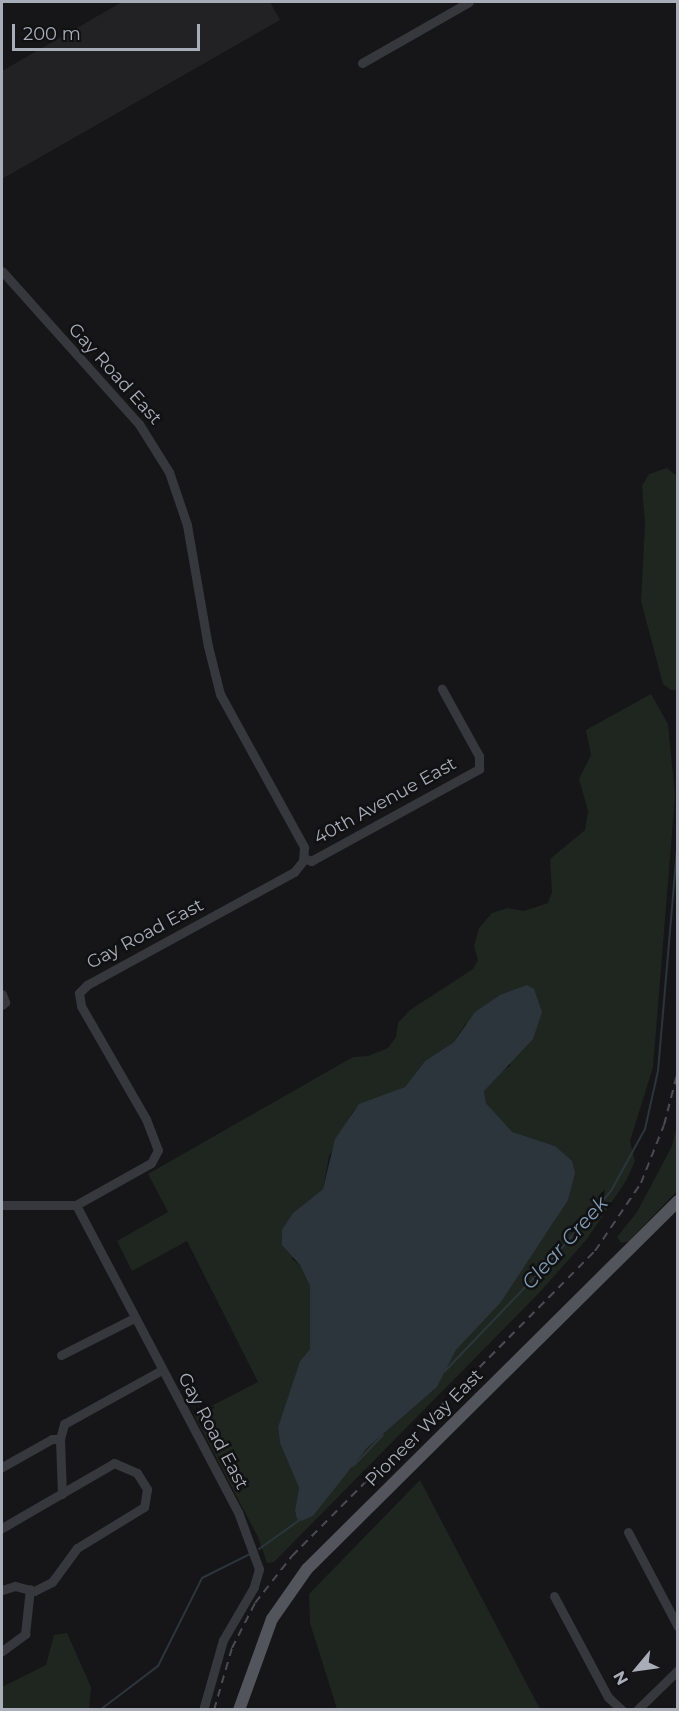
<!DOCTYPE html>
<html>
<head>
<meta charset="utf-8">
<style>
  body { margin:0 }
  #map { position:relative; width:679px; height:1711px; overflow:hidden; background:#161618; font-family:Montserrat,sans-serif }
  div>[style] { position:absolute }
  .built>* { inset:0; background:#222225 }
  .green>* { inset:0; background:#1e261f }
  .water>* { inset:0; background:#2c353c }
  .stream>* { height:2px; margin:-1px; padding:0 1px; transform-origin:1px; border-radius:1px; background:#2c353c }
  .minor>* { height:9px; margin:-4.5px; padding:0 4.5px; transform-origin:4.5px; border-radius:4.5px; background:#37383d }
  .major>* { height:12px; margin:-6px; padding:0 6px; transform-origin:6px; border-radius:6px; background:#53555c }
  .rail>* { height:2px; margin-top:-1px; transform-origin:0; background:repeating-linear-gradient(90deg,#4a4c52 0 8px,transparent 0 14px) }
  span { translate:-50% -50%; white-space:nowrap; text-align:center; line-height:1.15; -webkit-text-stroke:5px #111113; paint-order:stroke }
  .street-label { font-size:18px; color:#a8adb8 }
  .water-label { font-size:20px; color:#7f9bb3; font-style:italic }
  .frame { position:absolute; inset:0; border:3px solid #a8adb8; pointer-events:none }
  .north { position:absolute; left:607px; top:1639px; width:60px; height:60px; -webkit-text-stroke:4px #111113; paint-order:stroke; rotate:241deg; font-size:16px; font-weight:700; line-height:24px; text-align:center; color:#a8adb8 }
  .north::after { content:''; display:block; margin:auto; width:21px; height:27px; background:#a8adb8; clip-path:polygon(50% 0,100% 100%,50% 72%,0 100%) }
  .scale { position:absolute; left:12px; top:24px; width:188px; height:27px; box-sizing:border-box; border:3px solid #a8adb8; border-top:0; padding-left:8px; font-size:18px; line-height:21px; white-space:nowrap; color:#a8adb8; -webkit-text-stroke:4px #111113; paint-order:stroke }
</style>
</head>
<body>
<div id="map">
  <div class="built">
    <div style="clip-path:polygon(122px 2px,270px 2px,280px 20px,2px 179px,2px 71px)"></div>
  </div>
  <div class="green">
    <div style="clip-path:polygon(667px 468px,678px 477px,678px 690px,671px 690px,663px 684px,641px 601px,645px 525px,642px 486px,649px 474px)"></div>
    <div style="clip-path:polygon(evenodd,651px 694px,668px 724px,675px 796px,653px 1067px,630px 1141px,635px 1161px,626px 1181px,587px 1239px,540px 1292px,274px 1562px,267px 1563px,258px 1537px,194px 1415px,258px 1382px,187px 1241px,132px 1271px,117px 1241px,168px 1212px,148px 1174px,353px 1057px,368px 1056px,388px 1048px,396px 1037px,398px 1023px,410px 1010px,473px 969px,478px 960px,474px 946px,479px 928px,492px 913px,508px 908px,524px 911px,548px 903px,552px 892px,550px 859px,585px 830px,588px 811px,579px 779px,591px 755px,586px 730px,651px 694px,466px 1023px,511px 1065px,496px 1075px,484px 1090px,486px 1103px,512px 1133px,555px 1146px,554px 1221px,501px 1301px,456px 1350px,437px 1387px,367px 1448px,313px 1516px,302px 1521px,295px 1510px,299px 1488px,280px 1443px,278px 1427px,300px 1361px,310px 1349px,312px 1334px,310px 1286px,300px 1265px,292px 1259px,293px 1213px,323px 1189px,329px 1156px,354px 1110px,405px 1087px,425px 1061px,454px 1042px,466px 1023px)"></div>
    <div style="clip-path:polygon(677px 1126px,677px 1191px,629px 1241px,621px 1243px,617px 1237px,637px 1212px,672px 1146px)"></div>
    <div style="clip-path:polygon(420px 1480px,540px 1709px,337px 1709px,310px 1623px,309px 1594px)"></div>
    <div style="clip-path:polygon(67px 1633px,91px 1687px,89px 1709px,2px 1709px,2px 1687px,46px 1665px,54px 1635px)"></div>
  </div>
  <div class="water">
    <div style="clip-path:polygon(527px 985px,534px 989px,542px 1012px,533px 1039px,484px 1091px,486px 1103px,512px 1132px,555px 1146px,572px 1161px,575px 1173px,568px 1200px,501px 1302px,456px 1350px,437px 1387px,367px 1448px,313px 1516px,302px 1521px,297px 1519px,295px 1510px,299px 1488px,280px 1443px,278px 1427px,300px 1361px,310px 1349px,310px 1286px,300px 1265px,282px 1245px,282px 1230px,293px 1213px,323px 1189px,335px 1139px,359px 1104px,405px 1087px,425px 1061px,454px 1042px,475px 1012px,500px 995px)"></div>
  </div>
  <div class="stream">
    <div style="left:445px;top:1371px;width:153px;rotate:-46.3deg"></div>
    <div style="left:551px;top:1260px;width:91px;rotate:-49deg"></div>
    <div style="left:611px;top:1191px;width:71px;rotate:-61.3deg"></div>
    <div style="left:645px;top:1129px;width:59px;rotate:-77.4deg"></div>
    <div style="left:658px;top:1071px;width:234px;rotate:-85.1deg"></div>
    <div style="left:353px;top:1466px;width:43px;rotate:-45.9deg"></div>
    <div style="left:259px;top:1549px;width:52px;rotate:-35.5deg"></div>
    <div style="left:100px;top:1710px;width:73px;rotate:-37.2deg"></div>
    <div style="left:158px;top:1666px;width:98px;rotate:-63.4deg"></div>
    <div style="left:202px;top:1578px;width:54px;rotate:-26.6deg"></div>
  </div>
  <div class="minor">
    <div style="left:362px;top:63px;width:123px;rotate:-29.7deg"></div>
    <div style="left:2px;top:271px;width:205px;rotate:48.2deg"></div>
    <div style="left:139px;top:424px;width:57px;rotate:58deg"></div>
    <div style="left:169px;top:472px;width:56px;rotate:71.2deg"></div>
    <div style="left:187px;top:525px;width:123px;rotate:80.2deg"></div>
    <div style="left:208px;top:646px;width:49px;rotate:76deg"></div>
    <div style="left:220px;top:694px;width:175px;rotate:61.2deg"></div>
    <div style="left:304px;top:847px;width:14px;rotate:94deg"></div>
    <div style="left:303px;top:861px;width:14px;rotate:129deg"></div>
    <div style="left:294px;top:872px;width:236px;rotate:151.4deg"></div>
    <div style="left:87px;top:985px;width:11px;rotate:135deg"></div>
    <div style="left:79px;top:993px;width:13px;rotate:81deg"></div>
    <div style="left:81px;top:1006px;width:130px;rotate:60.1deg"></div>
    <div style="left:146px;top:1119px;width:33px;rotate:69deg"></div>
    <div style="left:158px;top:1150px;width:15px;rotate:118deg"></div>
    <div style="left:151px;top:1163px;width:86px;rotate:150.8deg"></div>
    <div style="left:76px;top:1205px;width:347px;rotate:62.2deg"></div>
    <div style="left:238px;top:1512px;width:61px;rotate:69.8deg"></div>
    <div style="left:259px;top:1569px;width:19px;rotate:106deg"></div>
    <div style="left:254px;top:1587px;width:61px;rotate:120.3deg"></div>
    <div style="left:223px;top:1640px;width:73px;rotate:105.9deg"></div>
    <div style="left:304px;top:858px;width:8px;rotate:23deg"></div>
    <div style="left:311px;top:861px;width:192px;rotate:-28.7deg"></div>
    <div style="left:479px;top:769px;width:13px;rotate:-90deg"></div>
    <div style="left:479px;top:756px;width:77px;rotate:-118.9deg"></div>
    <div style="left:2px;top:994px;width:9px;rotate:69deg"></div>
    <div style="left:5px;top:1002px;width:4px;rotate:135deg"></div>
    <div style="left:2px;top:1205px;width:74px"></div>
    <div style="left:61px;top:1355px;width:82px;rotate:-26.9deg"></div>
    <div style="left:2px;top:1467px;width:57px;rotate:-29.2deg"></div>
    <div style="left:52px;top:1439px;width:8px"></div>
    <div style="left:62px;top:1494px;width:55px;rotate:-92.1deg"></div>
    <div style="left:60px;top:1439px;width:16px;rotate:-75deg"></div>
    <div style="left:64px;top:1424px;width:112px;rotate:-28.9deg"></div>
    <div style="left:2px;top:1528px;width:129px;rotate:-30.1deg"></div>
    <div style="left:114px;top:1463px;width:25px;rotate:23deg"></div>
    <div style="left:137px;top:1473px;width:19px;rotate:58deg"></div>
    <div style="left:147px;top:1489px;width:18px;rotate:99deg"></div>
    <div style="left:144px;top:1507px;width:79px;rotate:148.5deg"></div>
    <div style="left:77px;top:1548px;width:42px;rotate:126.3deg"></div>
    <div style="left:52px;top:1582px;width:20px;rotate:153deg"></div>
    <div style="left:34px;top:1591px;width:20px;rotate:-165deg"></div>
    <div style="left:15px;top:1586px;width:14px;rotate:163deg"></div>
    <div style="left:628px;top:1532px;width:107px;rotate:62.2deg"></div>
    <div style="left:554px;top:1596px;width:115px;rotate:61.9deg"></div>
    <div style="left:608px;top:1697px;width:19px;rotate:43deg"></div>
    <div style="left:2px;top:1651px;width:29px;rotate:-36deg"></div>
    <div style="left:25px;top:1634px;width:45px;rotate:-83.7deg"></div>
    <div style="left:637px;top:1710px;width:57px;rotate:-44.3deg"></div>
  </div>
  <div class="major">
    <div style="left:239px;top:1710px;width:97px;rotate:-70.1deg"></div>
    <div style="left:272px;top:1619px;width:61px;rotate:-55deg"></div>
    <div style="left:307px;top:1569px;width:523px;rotate:-44.77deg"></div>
  </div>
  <div class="rail">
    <div style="left:214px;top:1710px;width:65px;rotate:-73.8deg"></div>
    <div style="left:232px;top:1648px;width:51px;rotate:-62.9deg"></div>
    <div style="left:255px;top:1603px;width:60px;rotate:-51.8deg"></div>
    <div style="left:292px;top:1556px;width:430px;rotate:-45.2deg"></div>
    <div style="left:595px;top:1251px;width:82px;rotate:-55.9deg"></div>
    <div style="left:641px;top:1183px;width:62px;rotate:-68.4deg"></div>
    <div style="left:664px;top:1125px;width:56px;rotate:-75.5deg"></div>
  </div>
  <div class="street-label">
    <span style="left:115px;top:374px;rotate:48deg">Gay Road East</span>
    <span style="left:385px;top:801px;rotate:-29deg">40th Avenue East</span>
    <span style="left:145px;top:934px;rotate:-28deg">Gay Road East</span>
    <span style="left:424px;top:1428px;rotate:-45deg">Pioneer Way East</span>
    <span style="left:213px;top:1431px;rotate:62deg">Gay Road East</span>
  </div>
  <div class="water-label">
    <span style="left:565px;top:1243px;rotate:-48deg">Clear Creek</span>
  </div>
  <div class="frame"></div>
  <div class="north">N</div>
  <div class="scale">200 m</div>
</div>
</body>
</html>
